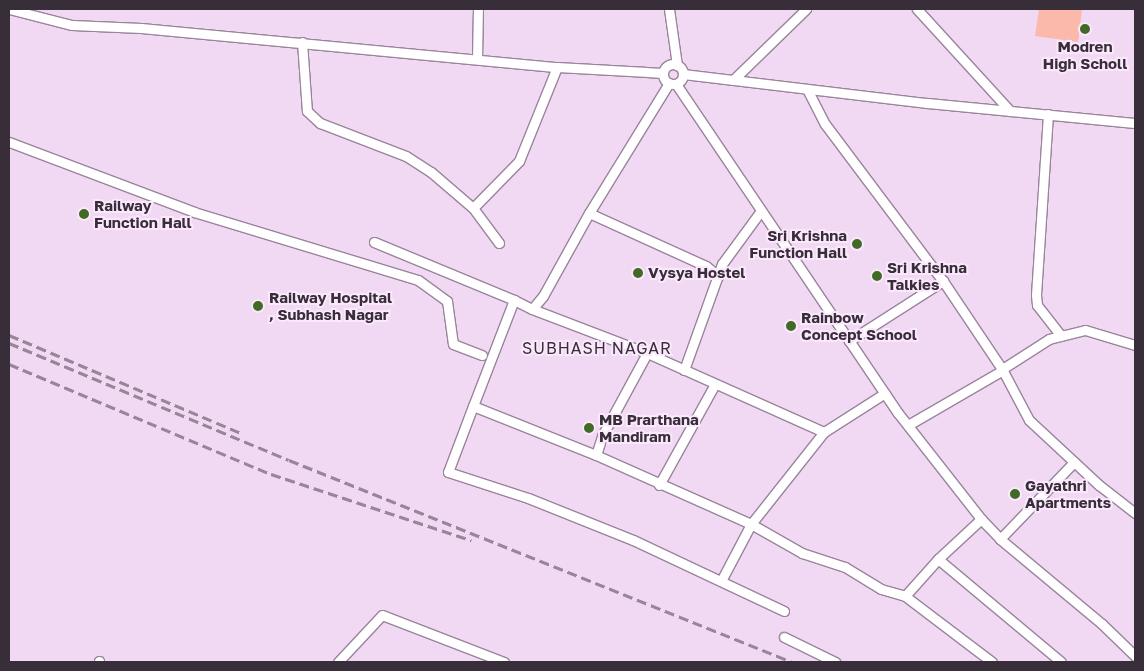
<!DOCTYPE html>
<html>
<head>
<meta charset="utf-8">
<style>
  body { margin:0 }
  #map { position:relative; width:1144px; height:671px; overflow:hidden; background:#f1d9f3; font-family:"Golos Text",sans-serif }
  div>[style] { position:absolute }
  .green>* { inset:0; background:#fab9ab }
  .roads { filter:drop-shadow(1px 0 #9a849c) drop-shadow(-1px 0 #9a849c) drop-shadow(0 1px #9a849c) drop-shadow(0 -1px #9a849c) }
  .minor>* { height:9px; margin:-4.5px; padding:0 4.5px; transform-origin:4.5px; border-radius:4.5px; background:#fff }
  .minor>.ring { margin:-4.5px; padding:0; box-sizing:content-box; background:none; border:9px solid #fff; border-radius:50% }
  .rail>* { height:3px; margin-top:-1.5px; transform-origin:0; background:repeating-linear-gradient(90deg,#978598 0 10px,transparent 0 15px) }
  .dots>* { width:14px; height:14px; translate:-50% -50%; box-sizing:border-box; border:2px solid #fbe8fd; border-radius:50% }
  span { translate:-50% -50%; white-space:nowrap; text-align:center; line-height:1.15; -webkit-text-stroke:4px #fbe8fd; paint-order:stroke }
  .poi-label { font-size:15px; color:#382e39; font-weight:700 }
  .left { translate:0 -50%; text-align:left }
  .right { translate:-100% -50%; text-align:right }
  .neighbourhood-label { font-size:16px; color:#382e39; letter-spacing:1px }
  .frame { position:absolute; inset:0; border:10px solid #382e39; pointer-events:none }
</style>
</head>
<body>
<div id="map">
  <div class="green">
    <div style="clip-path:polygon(1039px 9px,1082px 9px,1078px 42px,1035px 36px)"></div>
  </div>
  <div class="roads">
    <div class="minor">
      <div style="left:9px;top:9px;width:65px;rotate:14.3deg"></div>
      <div style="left:72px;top:25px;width:69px;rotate:2.5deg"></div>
      <div style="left:141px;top:28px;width:418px;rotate:5.4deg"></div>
      <div style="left:557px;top:67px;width:106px;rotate:3.2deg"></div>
      <div style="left:669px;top:9px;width:57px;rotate:81.9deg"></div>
      <div style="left:917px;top:9px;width:138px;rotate:47.6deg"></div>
      <div style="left:302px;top:42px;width:69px;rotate:85.9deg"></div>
      <div style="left:307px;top:111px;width:18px;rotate:43deg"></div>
      <div style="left:320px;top:123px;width:92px;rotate:21deg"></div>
      <div style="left:406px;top:156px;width:30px;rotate:33deg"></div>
      <div style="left:431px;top:172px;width:55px;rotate:40.6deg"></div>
      <div style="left:477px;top:59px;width:50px;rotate:-88.9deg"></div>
      <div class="ring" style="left:663px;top:64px;width:11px;height:11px"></div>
      <div style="left:683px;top:74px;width:246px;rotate:6.8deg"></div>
      <div style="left:927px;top:103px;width:209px;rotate:5.5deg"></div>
      <div style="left:733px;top:80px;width:102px;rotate:-44.2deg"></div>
      <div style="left:669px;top:83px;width:153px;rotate:121.6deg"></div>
      <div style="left:589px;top:213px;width:95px;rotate:119deg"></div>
      <div style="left:543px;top:296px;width:17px;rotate:130deg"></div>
      <div style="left:532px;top:309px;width:123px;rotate:20.9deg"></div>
      <div style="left:647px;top:353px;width:194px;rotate:24.1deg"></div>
      <div style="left:824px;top:432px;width:72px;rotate:-32.6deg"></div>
      <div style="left:676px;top:84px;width:397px;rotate:56deg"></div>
      <div style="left:898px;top:413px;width:135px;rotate:51.9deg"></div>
      <div style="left:981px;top:519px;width:28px;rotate:46deg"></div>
      <div style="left:1000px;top:539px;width:133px;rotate:39.8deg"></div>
      <div style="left:1102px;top:624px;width:46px;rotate:44.1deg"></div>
      <div style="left:807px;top:89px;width:39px;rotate:63deg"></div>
      <div style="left:825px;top:124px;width:196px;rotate:53.1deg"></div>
      <div style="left:943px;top:281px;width:106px;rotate:56.2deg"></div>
      <div style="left:1048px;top:114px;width:181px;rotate:93.8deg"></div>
      <div style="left:1036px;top:295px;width:10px;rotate:84deg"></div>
      <div style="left:1037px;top:305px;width:39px;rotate:52deg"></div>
      <div style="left:9px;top:142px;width:198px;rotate:20.7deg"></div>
      <div style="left:194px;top:212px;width:234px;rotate:16.9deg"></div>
      <div style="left:418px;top:280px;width:36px;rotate:36deg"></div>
      <div style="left:447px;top:301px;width:43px;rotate:82.1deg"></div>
      <div style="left:453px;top:344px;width:31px;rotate:21deg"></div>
      <div style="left:589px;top:213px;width:128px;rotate:24.4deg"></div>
      <div style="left:706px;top:266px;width:16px;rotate:40deg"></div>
      <div style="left:374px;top:242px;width:152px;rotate:22.5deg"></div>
      <div style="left:499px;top:243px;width:44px;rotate:-126.6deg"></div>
      <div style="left:473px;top:208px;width:66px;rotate:-45.6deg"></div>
      <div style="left:519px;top:161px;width:101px;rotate:-68deg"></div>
      <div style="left:849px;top:341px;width:112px;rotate:-32.6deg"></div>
      <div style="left:1135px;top:345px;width:52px;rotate:-163.3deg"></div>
      <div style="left:1085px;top:330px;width:37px;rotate:166deg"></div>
      <div style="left:1049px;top:339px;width:56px;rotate:147.4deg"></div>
      <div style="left:1002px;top:369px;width:58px;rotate:62.1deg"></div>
      <div style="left:1029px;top:420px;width:96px;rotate:42.9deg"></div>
      <div style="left:1099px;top:485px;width:46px;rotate:37.9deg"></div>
      <div style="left:684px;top:370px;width:113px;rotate:-70.3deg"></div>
      <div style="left:722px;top:264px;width:64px;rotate:-53.8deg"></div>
      <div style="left:473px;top:406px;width:114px;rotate:-68.9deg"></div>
      <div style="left:514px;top:300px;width:20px;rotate:27deg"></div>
      <div style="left:908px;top:425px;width:110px;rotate:-30.1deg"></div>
      <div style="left:596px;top:455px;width:20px;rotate:-72deg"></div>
      <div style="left:602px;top:436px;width:94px;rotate:-61.5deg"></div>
      <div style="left:659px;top:485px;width:115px;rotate:-61deg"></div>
      <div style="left:1000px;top:539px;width:107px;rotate:-46.1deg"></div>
      <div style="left:938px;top:559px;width:59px;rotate:-42.9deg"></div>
      <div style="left:721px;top:581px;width:64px;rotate:-62.2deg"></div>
      <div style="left:751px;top:524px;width:59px;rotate:29.6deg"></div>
      <div style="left:802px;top:553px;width:45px;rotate:18deg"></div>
      <div style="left:845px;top:567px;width:42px;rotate:31.4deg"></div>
      <div style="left:881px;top:589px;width:25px;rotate:16deg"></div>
      <div style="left:905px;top:596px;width:50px;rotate:-48.3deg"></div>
      <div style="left:938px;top:559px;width:160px;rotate:39.9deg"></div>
      <div style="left:905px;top:596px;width:109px;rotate:37.2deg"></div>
      <div style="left:784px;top:611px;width:167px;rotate:-154.8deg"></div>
      <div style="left:633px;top:540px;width:113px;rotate:-158.2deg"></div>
      <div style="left:528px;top:498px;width:84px;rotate:-162deg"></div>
      <div style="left:448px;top:472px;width:71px;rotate:-69.3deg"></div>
      <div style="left:473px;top:406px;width:132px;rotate:21.7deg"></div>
      <div style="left:596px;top:455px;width:170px;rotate:24deg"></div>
      <div style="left:751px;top:524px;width:117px;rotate:-51.6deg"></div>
      <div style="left:784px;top:637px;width:57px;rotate:26.1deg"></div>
      <div style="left:99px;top:661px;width:1px;rotate:90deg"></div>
      <div style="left:338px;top:662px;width:64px;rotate:-46.9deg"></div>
      <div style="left:382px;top:615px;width:131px;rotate:21.1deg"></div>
    </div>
  </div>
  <div class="rail">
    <div style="left:9px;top:335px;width:252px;rotate:22.9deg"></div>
    <div style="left:9px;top:343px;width:303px;rotate:22.7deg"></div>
    <div style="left:289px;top:460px;width:542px;rotate:21.88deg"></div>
    <div style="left:9px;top:364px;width:284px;rotate:22.8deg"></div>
    <div style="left:271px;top:474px;width:211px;rotate:18.3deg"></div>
  </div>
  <div class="dots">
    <div style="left:1085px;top:29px;background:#416a26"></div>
    <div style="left:84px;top:214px;background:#416a26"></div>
    <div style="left:857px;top:244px;background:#416a26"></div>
    <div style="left:638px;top:273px;background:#416a26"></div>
    <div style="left:877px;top:276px;background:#416a26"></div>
    <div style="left:258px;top:306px;background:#416a26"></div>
    <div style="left:791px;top:326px;background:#416a26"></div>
    <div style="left:589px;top:428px;background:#416a26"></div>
    <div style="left:1015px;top:494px;background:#416a26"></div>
  </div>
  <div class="poi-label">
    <span style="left:1085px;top:55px">Modren<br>High Scholl</span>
    <span class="left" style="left:94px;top:214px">Railway<br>Function Hall</span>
    <span class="right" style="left:847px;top:244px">Sri Krishna<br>Function Hall</span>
    <span class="left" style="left:887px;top:276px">Sri Krishna<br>Talkies</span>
    <span class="left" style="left:648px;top:273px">Vysya Hostel</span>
    <span class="left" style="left:269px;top:306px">Railway Hospital<br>, Subhash Nagar</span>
    <span class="left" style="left:801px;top:326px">Rainbow<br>Concept School</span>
    <span class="left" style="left:599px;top:428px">MB Prarthana<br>Mandiram</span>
    <span class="left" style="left:1025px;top:494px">Gayathri<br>Apartments</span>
  </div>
  <div class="neighbourhood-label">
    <span style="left:597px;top:348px">SUBHASH NAGAR</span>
  </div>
  <div class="frame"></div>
</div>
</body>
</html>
